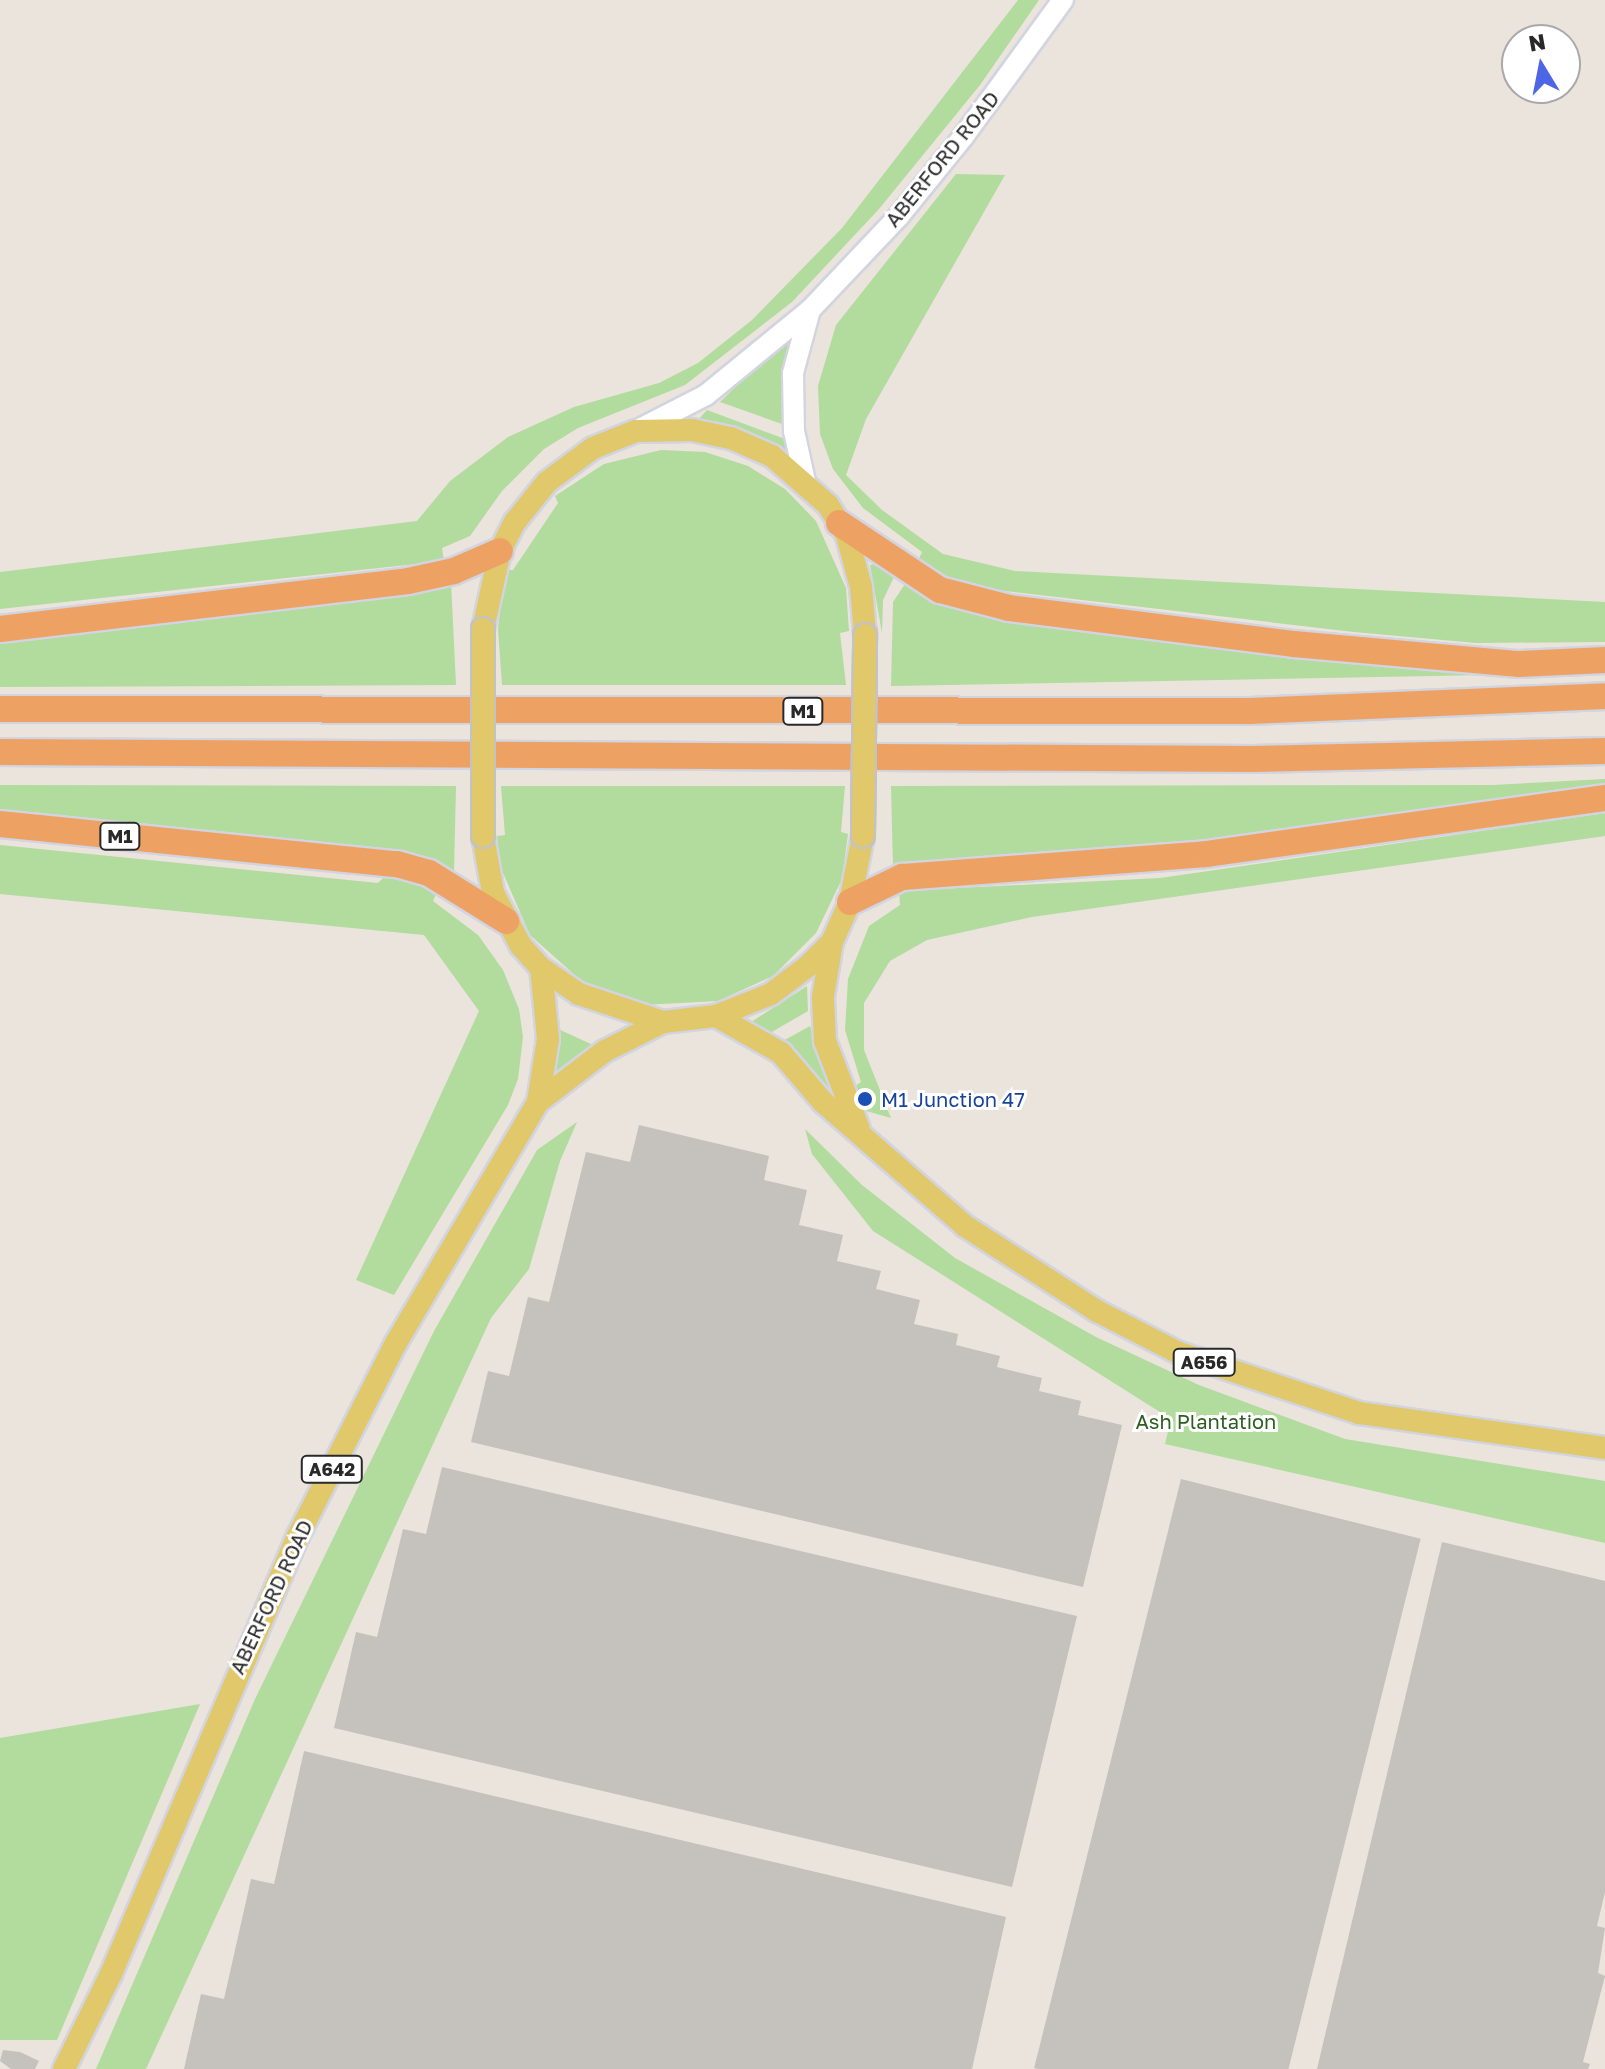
<!DOCTYPE html>
<html>
<head>
<meta charset="utf-8">
<style>
  body { margin:0 }
  #map { position:relative; width:1605px; height:2069px; overflow:hidden; background:#eae4dc; font-family:"Golos Text",sans-serif }
  div>[style] { position:absolute }
  .green>* { inset:0; background:#b2db9e }
  .building>* { inset:0; background:#c5c1bc; transform-origin:0 0 }
  .roads { filter:drop-shadow(2px 0 #d2d4e0) drop-shadow(-2px 0 #d2d4e0) drop-shadow(0 2px #d2d4e0) drop-shadow(0 -2px #d2d4e0) }
  .secondary>* { height:20px; margin:-10px; padding:0 10px; transform-origin:10px; border-radius:10px; background:#fff }
  .primary>* { height:22px; margin:-11px; padding:0 11px; transform-origin:11px; border-radius:11px; background:#e1c86a }
  .motorway>* { height:26px; margin:-13px; padding:0 13px; transform-origin:13px; border-radius:13px; background:#eda264 }
  .bridges { filter:drop-shadow(2px 0 #c3c3c3) drop-shadow(-2px 0 #c3c3c3) drop-shadow(0 2px #c3c3c3) drop-shadow(0 -2px #c3c3c3) }
  .primary-bridge>* { height:22px; margin:-11px; padding:0 11px; transform-origin:11px; border-radius:11px; background:#e1c86a }
  .dots>* { width:22px; height:22px; translate:-50% -50%; box-sizing:border-box; border:4px solid #fff; border-radius:50% }
  span { translate:-50% -50%; white-space:nowrap; text-align:center; line-height:1.15; -webkit-text-stroke:6px #fff; paint-order:stroke }
  .shield-label span { padding:2px 6px; background:#fff; border:2px solid; border-radius:6px; -webkit-text-stroke-width:0 }
  .shield-label { font-size:18px; color:#292929; font-weight:700 }
  .street-label { font-size:20px; color:#292929 }
  .transit-label { font-size:20px; color:#164399 }
  .left { translate:0 -50%; text-align:left }
  .park-label { font-size:20px; color:#2d5e21 }
  .north { position:absolute; left:1501px; top:24px; width:80px; height:80px; box-sizing:border-box; background:#fff; border:2px solid #a9a9a9; border-radius:50%; rotate:350deg; font-size:22px; font-weight:700; line-height:32px; text-align:center; color:#292929 }
  .north::after { content:''; display:block; margin:auto; width:28px; height:36px; background:#4d66e6; clip-path:polygon(50% 0,100% 100%,50% 72%,0 100%) }
</style>
</head>
<body>
<div id="map">
  <div class="green">
    <div style="clip-path:polygon(1018px 0,1039px 0,980px 85px,879px 209px,792px 302px,685px 385px,578px 428px,544px 449px,502px 491px,470px 536px,442px 548px,444px 561px,0 609px,0 572px,417px 521px,450px 481px,508px 437px,574px 407px,659px 383px,698px 363px,752px 320px,842px 228px)"></div>
    <div style="clip-path:polygon(956px 174px,1005px 175px,866px 419px,846px 475px,882px 510px,943px 554px,1015px 571px,1605px 602px,1605px 642px,1476px 643px,1354px 632px,988px 589px,957px 584px,916px 565px,922px 552px,863px 508px,833px 469px,820px 434px,818px 386px,836px 325px)"></div>
    <div style="clip-path:polygon(797px 327px,783px 382px,782px 424px,720px 402px)"></div>
    <div style="clip-path:polygon(707px 410px,785px 439px,787px 451px,697px 421px)"></div>
    <div style="clip-path:polygon(661px 450px,705px 452px,748px 466px,785px 489px,816px 521px,846px 588px,849px 631px,840px 633px,846px 685px,502px 685px,498px 629px,503px 585px,507px 570px,513px 570px,558px 503px,555px 496px,604px 464px)"></div>
    <div style="clip-path:polygon(874px 564px,894px 577px,883px 600px,882px 633px,870px 565px)"></div>
    <div style="clip-path:polygon(451px 582px,456px 685px,0 687px,0 636px)"></div>
    <div style="clip-path:polygon(905px 584px,924px 594px,1589px 673px,891px 686px,893px 602px)"></div>
    <div style="clip-path:polygon(1605px 779px,1605px 789px,1175px 845px,893px 868px,891px 786px,1493px 785px)"></div>
    <div style="clip-path:polygon(0 785px,456px 786px,454px 871px,450px 874px,0 818px)"></div>
    <div style="clip-path:polygon(501px 786px,845px 786px,841px 832px,848px 834px,842px 879px,816px 933px,773px 976px,718px 1001px,643px 1005px,586px 985px,530px 935px,500px 866px,497px 836px,505px 835px)"></div>
    <div style="clip-path:polygon(1605px 813px,1605px 836px,1032px 917px,927px 940px,890px 961px,864px 1003px,864px 1050px,891px 1118px,863px 1110px,851px 1089px,861px 1082px,845px 1030px,848px 979px,869px 926px,900px 905px,899px 891px,1160px 878px)"></div>
    <div style="clip-path:polygon(0 845px,378px 883px,385px 876px,400px 879px,437px 892px,433px 901px,478px 935px,503px 970px,519px 1009px,523px 1037px,518px 1079px,508px 1105px,394px 1295px,356px 1280px,479px 1011px,424px 935px,0 894px)"></div>
    <div style="clip-path:polygon(807px 986px,808px 1011px,770px 1033px,751px 1022px)"></div>
    <div style="clip-path:polygon(810px 1026px,821px 1068px,840px 1107px,781px 1042px)"></div>
    <div style="clip-path:polygon(556px 1028px,593px 1045px,552px 1081px)"></div>
    <div style="clip-path:polygon(577px 1122px,560px 1161px,529px 1269px,491px 1318px,146px 2069px,96px 2069px,255px 1699px,434px 1331px,537px 1150px)"></div>
    <div style="clip-path:polygon(805px 1129px,862px 1185px,955px 1258px,1096px 1337px,1199px 1385px,1345px 1439px,1605px 1481px,1605px 1543px,1165px 1444px,1171px 1419px,873px 1231px,812px 1154px)"></div>
    <div style="clip-path:polygon(200px 1704px,57px 2040px,0 2040px,0 1738px)"></div>
  </div>
  <div class="building">
    <div style="clip-path:polygon(639px 1125px,769px 1156px,764px 1180px,807px 1190px,799px 1225px,843px 1235px,837px 1261px,881px 1271px,876px 1289px,920px 1300px,914px 1324px,958px 1334px,956px 1345px,1000px 1356px,997px 1367px,1042px 1378px,1039px 1391px,1081px 1401px,1078px 1415px,1122px 1425px,1083px 1587px,471px 1442px,488px 1371px,509px 1376px,528px 1297px,549px 1302px,586px 1152px,630px 1162px)"></div>
    <div style="clip-path:polygon(442px 1467px,1077px 1616px,1012px 1887px,334px 1728px,356px 1632px,377px 1637px,403px 1529px,426px 1534px)"></div>
    <div style="left:1181px;top:1479px;width:247px;height:607px;rotate:14deg"></div>
    <div style="clip-path:polygon(1442px 1542px,1605px 1581px,1605px 1892px,1597px 1926px,1605px 1928px,1598px 1973px,1605px 1976px,1583px 2062px,1590px 2064px,1588px 2069px,1317px 2069px)"></div>
    <div style="clip-path:polygon(304px 1751px,1006px 1917px,972px 2069px,184px 2069px,201px 1994px,224px 1999px,251px 1879px,274px 1884px)"></div>
    <div style="clip-path:polygon(3px 2050px,20px 2052px,39px 2061px,35px 2069px,11px 2069px,0 2061px)"></div>
  </div>
  <div class="roads">
    <div class="secondary">
      <div style="left:636px;top:431px;width:79px;rotate:-27.2deg"></div>
      <div style="left:706px;top:395px;width:134px;rotate:-39.3deg"></div>
      <div style="left:810px;top:310px;width:129px;rotate:-46.6deg"></div>
      <div style="left:899px;top:216px;width:102px;rotate:-51deg"></div>
      <div style="left:963px;top:137px;width:170px;rotate:-53.9deg"></div>
      <div style="left:806px;top:486px;width:56px;rotate:-102.3deg"></div>
      <div style="left:794px;top:431px;width:58px;rotate:-91deg"></div>
      <div style="left:793px;top:373px;width:65px;rotate:-74.9deg"></div>
    </div>
    <div class="primary">
      <div style="left:483px;top:629px;width:80px;rotate:-77.7deg"></div>
      <div style="left:500px;top:551px;width:33px;rotate:-63deg"></div>
      <div style="left:515px;top:522px;width:51px;rotate:-51.3deg"></div>
      <div style="left:547px;top:482px;width:57px;rotate:-36.5deg"></div>
      <div style="left:593px;top:448px;width:46px;rotate:-21.6deg"></div>
      <div style="left:636px;top:431px;width:56px;rotate:-1deg"></div>
      <div style="left:692px;top:430px;width:40px;rotate:12deg"></div>
      <div style="left:731px;top:438px;width:45px;rotate:23.7deg"></div>
      <div style="left:772px;top:456px;width:74px;rotate:41.2deg"></div>
      <div style="left:828px;top:505px;width:36px;rotate:58deg"></div>
      <div style="left:847px;top:536px;width:53px;rotate:74.6deg"></div>
      <div style="left:861px;top:587px;width:48px;rotate:85.2deg"></div>
      <div style="left:483px;top:836px;width:58px;rotate:80deg"></div>
      <div style="left:493px;top:893px;width:60px;rotate:62.2deg"></div>
      <div style="left:521px;top:946px;width:30px;rotate:48deg"></div>
      <div style="left:541px;top:968px;width:46px;rotate:34.4deg"></div>
      <div style="left:579px;top:994px;width:89px;rotate:18.4deg"></div>
      <div style="left:663px;top:1022px;width:53px;rotate:-6.5deg"></div>
      <div style="left:716px;top:1016px;width:59px;rotate:-21.8deg"></div>
      <div style="left:771px;top:994px;width:46px;rotate:-37.1deg"></div>
      <div style="left:808px;top:966px;width:34px;rotate:-45deg"></div>
      <div style="left:832px;top:942px;width:44px;rotate:-65.8deg"></div>
      <div style="left:850px;top:902px;width:67px;rotate:-78.9deg"></div>
      <div style="left:832px;top:942px;width:56px;rotate:99.3deg"></div>
      <div style="left:823px;top:997px;width:44px;rotate:87.4deg"></div>
      <div style="left:825px;top:1041px;width:94px;rotate:68.9deg"></div>
      <div style="left:716px;top:1016px;width:75px;rotate:29.6deg"></div>
      <div style="left:781px;top:1053px;width:65px;rotate:49.4deg"></div>
      <div style="left:823px;top:1102px;width:189px;rotate:41.1deg"></div>
      <div style="left:965px;top:1226px;width:157px;rotate:32.8deg"></div>
      <div style="left:1097px;top:1311px;width:92px;rotate:27.1deg"></div>
      <div style="left:1179px;top:1353px;width:190px;rotate:18.4deg"></div>
      <div style="left:1359px;top:1413px;width:248px;rotate:8.1deg"></div>
      <div style="left:538px;top:1102px;width:84px;rotate:-37.3deg"></div>
      <div style="left:605px;top:1051px;width:65px;rotate:-26.6deg"></div>
      <div style="left:64px;top:2069px;width:106px;rotate:-63.7deg"></div>
      <div style="left:111px;top:1974px;width:476px;rotate:-66.9deg"></div>
      <div style="left:298px;top:1536px;width:216px;rotate:-63.1deg"></div>
      <div style="left:396px;top:1343px;width:280px;rotate:-59.5deg"></div>
      <div style="left:538px;top:1102px;width:64px;rotate:-81deg"></div>
      <div style="left:548px;top:1039px;width:71px;rotate:-95.6deg"></div>
    </div>
    <div class="motorway">
      <div style="left:839px;top:523px;width:121px;rotate:33.6deg"></div>
      <div style="left:940px;top:590px;width:71px;rotate:14.6deg"></div>
      <div style="left:1009px;top:608px;width:287px;rotate:7.2deg"></div>
      <div style="left:1294px;top:644px;width:226px;rotate:5.1deg"></div>
      <div style="left:1519px;top:664px;width:86px;rotate:-2.7deg"></div>
      <div style="left:0;top:629px;width:411px;rotate:-6.7deg"></div>
      <div style="left:408px;top:581px;width:47px;rotate:-12.3deg"></div>
      <div style="left:454px;top:571px;width:50px;rotate:-23.5deg"></div>
      <div style="left:0;top:709px;width:1251px;rotate:0.09deg"></div>
      <div style="left:1251px;top:711px;width:354px;rotate:-2.4deg"></div>
      <div style="left:0;top:752px;width:1253px;rotate:0.32deg"></div>
      <div style="left:1253px;top:759px;width:352px;rotate:-1.3deg"></div>
      <div style="left:0;top:824px;width:399px;rotate:5.8deg"></div>
      <div style="left:397px;top:864px;width:33px;rotate:16deg"></div>
      <div style="left:429px;top:873px;width:91px;rotate:31.9deg"></div>
      <div style="left:850px;top:902px;width:58px;rotate:-25.7deg"></div>
      <div style="left:902px;top:877px;width:305px;rotate:-4.3deg"></div>
      <div style="left:1206px;top:854px;width:403px;rotate:-8deg"></div>
    </div>
  </div>
  <div class="bridges">
    <div class="primary-bridge">
      <div style="left:483px;top:629px;width:207px;rotate:90deg"></div>
      <div style="left:863px;top:836px;width:201px;rotate:-89.4deg"></div>
    </div>
  </div>
  <div class="dots">
    <div style="left:865px;top:1099px;background:#1a4fb4"></div>
  </div>
  <div class="shield-label">
    <span style="left:803px;top:711px">M1</span>
    <span style="left:120px;top:836px">M1</span>
    <span style="left:1204px;top:1362px">A656</span>
    <span style="left:332px;top:1469px">A642</span>
  </div>
  <div class="street-label">
    <span style="left:942px;top:159px;rotate:-51deg">ABERFORD ROAD</span>
    <span style="left:271px;top:1597px;rotate:-65deg">ABERFORD ROAD</span>
  </div>
  <div class="transit-label">
    <span class="left" style="left:881px;top:1099px">M1 Junction 47</span>
  </div>
  <div class="park-label">
    <span style="left:1206px;top:1421px">Ash Plantation</span>
  </div>
  <div class="north">N</div>
</div>
</body>
</html>
